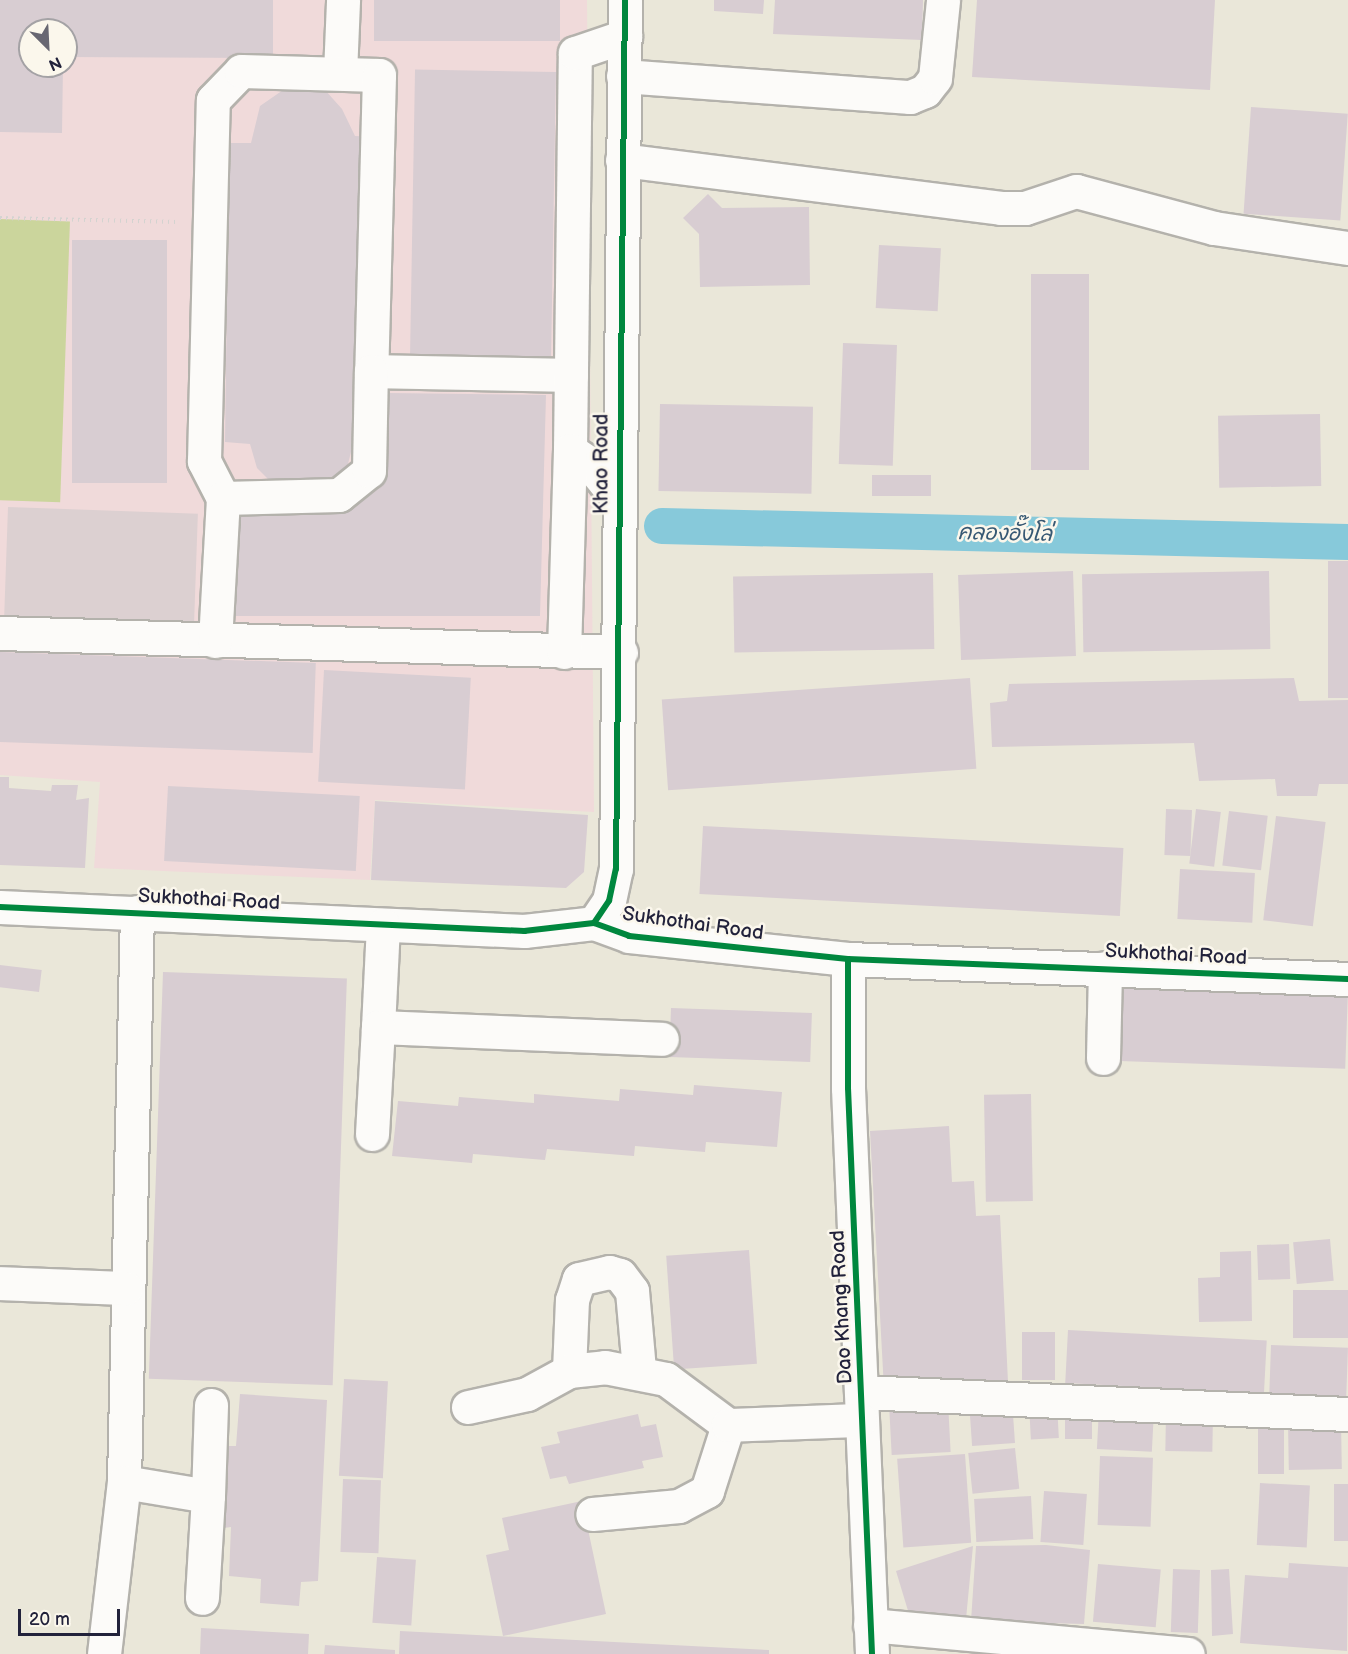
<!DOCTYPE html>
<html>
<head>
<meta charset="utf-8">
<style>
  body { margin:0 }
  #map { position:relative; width:1348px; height:1654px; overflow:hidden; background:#eae7d9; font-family:"Balsamiq Sans","Playpen Sans Thai",sans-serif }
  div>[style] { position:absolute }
  .built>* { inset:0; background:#f0dada }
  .industrial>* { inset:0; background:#dcd0d1; transform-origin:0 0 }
  .green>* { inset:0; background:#cbd59c; transform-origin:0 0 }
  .canal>* { height:36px; margin:-18px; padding:0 18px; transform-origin:18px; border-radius:18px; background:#87c9da }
  .building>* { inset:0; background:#d8cdd2; transform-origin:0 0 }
  .path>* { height:4px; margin-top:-2px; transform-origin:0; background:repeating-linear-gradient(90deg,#d4d3d0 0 1.5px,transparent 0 6px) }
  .roads { filter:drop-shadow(2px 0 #b4b2ac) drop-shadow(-2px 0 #b4b2ac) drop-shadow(0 2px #b4b2ac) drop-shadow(0 -2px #b4b2ac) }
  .minor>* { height:33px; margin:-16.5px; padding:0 16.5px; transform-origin:16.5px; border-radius:16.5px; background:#fcfbf9 }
  .cycleway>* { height:6px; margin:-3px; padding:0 3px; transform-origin:3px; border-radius:3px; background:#00873e }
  span { translate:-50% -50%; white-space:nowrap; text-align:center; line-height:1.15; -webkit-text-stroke:5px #fbf7ec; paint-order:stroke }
  .street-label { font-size:20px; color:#22223b }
  .water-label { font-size:21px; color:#365873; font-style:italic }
  .north { position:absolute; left:18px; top:18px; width:60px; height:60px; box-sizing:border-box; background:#fbf7ec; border:2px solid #a4a2a5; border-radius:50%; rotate:156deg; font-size:16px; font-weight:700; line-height:24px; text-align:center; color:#22223b }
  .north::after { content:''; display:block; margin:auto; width:21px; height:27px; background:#686772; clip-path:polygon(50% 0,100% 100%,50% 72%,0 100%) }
  .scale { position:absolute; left:18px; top:1609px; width:102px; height:27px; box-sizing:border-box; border:3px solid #22223b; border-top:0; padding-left:8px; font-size:18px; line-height:21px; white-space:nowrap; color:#22223b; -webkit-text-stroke:4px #fbf7ec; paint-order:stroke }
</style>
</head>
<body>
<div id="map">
  <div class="built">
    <div style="clip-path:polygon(evenodd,0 0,587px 0,594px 812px,375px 800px,370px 880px,94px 868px,100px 782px,0 775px,0 0,30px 30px,66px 30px,66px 66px,30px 66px,30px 30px)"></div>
  </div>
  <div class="industrial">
    <div style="left:8px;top:507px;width:190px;height:109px;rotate:2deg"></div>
  </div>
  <div class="green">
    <div style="left:0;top:219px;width:70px;height:281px;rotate:2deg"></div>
  </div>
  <div class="canal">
    <div style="left:662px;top:526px;width:686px;rotate:1.34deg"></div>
  </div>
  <div class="building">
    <div style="clip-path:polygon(0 0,273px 0,273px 58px,66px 57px,66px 30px,30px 30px,30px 66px,63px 66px,62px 133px,0 132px)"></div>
    <div style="left:374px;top:0;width:186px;height:41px"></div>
    <div style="clip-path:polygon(714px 0,764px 0,763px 14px,714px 11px)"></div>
    <div style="clip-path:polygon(775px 0,923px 0,922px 40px,773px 34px)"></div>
    <div style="clip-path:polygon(977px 0,1215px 0,1210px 90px,972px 77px)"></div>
    <div style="left:556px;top:72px;width:285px;height:141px;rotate:91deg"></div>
    <div style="clip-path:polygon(286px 88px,325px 90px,342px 109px,355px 136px,373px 137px,366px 443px,353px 444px,348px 464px,326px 487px,275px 486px,257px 468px,250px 444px,225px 442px,229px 143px,251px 143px,260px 106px)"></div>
    <div style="left:1251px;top:107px;width:97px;height:107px;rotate:4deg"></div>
    <div style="clip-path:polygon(708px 194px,722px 208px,809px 207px,810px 285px,700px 287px,699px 234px,683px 218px)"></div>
    <div style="left:167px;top:240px;width:243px;height:95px;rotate:90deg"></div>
    <div style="left:879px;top:245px;width:62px;height:63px;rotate:3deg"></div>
    <div style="left:1031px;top:274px;width:58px;height:196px"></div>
    <div style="left:843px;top:343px;width:54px;height:121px;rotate:2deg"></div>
    <div style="clip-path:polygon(388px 393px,546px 395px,540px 616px,233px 616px,236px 512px,345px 513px,386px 480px)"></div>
    <div style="left:660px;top:404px;width:153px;height:87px;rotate:1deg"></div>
    <div style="left:1320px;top:414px;width:72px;height:102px;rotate:89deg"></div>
    <div style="left:872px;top:475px;width:59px;height:21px"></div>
    <div style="left:1328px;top:561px;width:20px;height:137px"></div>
    <div style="left:1073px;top:571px;width:85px;height:115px;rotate:88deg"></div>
    <div style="left:1269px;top:571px;width:78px;height:187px;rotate:89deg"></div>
    <div style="left:933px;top:573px;width:76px;height:200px;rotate:89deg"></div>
    <div style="left:0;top:652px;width:316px;height:90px;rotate:2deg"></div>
    <div style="left:324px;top:670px;width:147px;height:112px;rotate:3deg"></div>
    <div style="left:970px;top:678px;width:91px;height:309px;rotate:86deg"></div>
    <div style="clip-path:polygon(1294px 678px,1299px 701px,1348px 700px,1348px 784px,1319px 784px,1317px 796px,1277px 796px,1275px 779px,1199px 781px,1194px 743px,992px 747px,990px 703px,1007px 701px,1009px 684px)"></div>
    <div style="clip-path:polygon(0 777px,9px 777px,9px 788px,51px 791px,52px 785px,78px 785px,76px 800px,89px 798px,85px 868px,0 865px)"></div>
    <div style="left:168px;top:786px;width:192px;height:75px;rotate:3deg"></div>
    <div style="clip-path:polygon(375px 801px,588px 815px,584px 872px,566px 888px,371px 880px)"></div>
    <div style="left:1166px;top:809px;width:26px;height:46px;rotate:2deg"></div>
    <div style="left:1196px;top:809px;width:25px;height:55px;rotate:7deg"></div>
    <div style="left:1229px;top:811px;width:39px;height:55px;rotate:7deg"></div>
    <div style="left:1276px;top:816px;width:50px;height:105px;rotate:7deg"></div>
    <div style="left:703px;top:826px;width:421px;height:68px;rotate:3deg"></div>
    <div style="left:1180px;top:869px;width:75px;height:50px;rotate:3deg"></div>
    <div style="left:0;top:965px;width:42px;height:22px;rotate:7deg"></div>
    <div style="left:163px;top:972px;width:184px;height:407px;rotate:2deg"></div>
    <div style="left:1122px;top:985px;width:226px;height:76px;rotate:2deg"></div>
    <div style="left:671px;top:1008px;width:141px;height:49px;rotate:2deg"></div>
    <div style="clip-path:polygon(694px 1085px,782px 1092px,777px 1147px,706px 1142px,705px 1152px,635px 1146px,634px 1156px,547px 1149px,545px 1160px,473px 1154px,472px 1163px,392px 1156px,398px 1101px,458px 1106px,459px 1097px,534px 1103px,534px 1094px,619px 1101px,620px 1089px,693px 1095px)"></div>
    <div style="left:1031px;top:1094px;width:107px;height:47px;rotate:89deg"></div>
    <div style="clip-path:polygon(949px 1126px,952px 1182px,974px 1181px,976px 1216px,1000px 1215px,1008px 1382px,884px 1389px,870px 1131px)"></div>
    <div style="left:1330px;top:1239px;width:42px;height:37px;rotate:85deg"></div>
    <div style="left:1289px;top:1244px;width:35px;height:32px;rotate:88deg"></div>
    <div style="left:749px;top:1250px;width:114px;height:83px;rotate:86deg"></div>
    <div style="clip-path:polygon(1251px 1251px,1252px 1321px,1199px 1322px,1198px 1278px,1220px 1277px,1220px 1252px)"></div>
    <div style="left:1293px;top:1290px;width:55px;height:48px"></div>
    <div style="left:1068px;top:1330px;width:199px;height:53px;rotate:3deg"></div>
    <div style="left:1022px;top:1332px;width:33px;height:48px"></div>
    <div style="left:1271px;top:1345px;width:77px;height:63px;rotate:2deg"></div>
    <div style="left:344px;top:1379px;width:44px;height:97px;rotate:3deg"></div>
    <div style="clip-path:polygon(240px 1394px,327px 1400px,318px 1581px,301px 1582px,299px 1606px,260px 1603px,261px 1579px,229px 1576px,231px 1527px,224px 1528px,227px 1446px,236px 1446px)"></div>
    <div style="left:1012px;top:1400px;width:43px;height:43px;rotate:86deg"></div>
    <div style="left:948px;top:1402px;width:50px;height:59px;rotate:87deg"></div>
    <div style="left:1057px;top:1403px;width:35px;height:28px;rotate:87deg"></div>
    <div style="left:1092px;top:1404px;width:35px;height:27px;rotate:90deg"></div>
    <div style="left:1099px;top:1409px;width:55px;height:40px;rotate:3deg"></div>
    <div style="left:1166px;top:1413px;width:47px;height:38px;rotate:1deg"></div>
    <div style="clip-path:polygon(638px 1414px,641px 1427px,656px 1424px,663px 1457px,642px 1461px,644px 1468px,569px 1484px,566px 1476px,550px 1479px,541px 1447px,560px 1443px,557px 1432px)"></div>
    <div style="left:1258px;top:1421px;width:26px;height:53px"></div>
    <div style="left:1341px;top:1422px;width:47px;height:53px;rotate:89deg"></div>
    <div style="left:1015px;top:1448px;width:41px;height:47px;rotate:84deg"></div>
    <div style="left:965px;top:1454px;width:89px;height:68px;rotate:86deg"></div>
    <div style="left:1100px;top:1456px;width:53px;height:69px;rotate:2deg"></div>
    <div style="left:343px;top:1479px;width:38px;height:73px;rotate:2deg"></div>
    <div style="left:1260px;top:1483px;width:50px;height:62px;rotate:3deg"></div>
    <div style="left:1334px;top:1484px;width:14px;height:57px"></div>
    <div style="left:1044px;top:1491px;width:43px;height:51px;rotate:4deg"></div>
    <div style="left:1031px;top:1496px;width:43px;height:57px;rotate:87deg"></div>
    <div style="clip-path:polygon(582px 1501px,606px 1614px,503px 1636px,486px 1555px,509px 1550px,502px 1518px)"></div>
    <div style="clip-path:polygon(1046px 1545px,1090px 1550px,1084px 1624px,971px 1621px,976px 1546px)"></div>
    <div style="clip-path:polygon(973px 1546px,966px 1619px,909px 1614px,896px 1571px)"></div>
    <div style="left:377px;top:1557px;width:39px;height:66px;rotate:4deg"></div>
    <div style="clip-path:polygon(1289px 1563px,1348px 1567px,1347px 1651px,1240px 1643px,1245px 1575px,1288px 1578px)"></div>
    <div style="left:1098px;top:1564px;width:63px;height:58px;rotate:5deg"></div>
    <div style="left:1173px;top:1569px;width:27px;height:63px;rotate:2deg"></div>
    <div style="clip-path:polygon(1229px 1569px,1233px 1634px,1212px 1636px,1211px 1570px)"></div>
    <div style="clip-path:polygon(201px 1628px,309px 1634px,308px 1654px,200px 1654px)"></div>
    <div style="clip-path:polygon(400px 1631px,769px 1650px,769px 1654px,399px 1654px)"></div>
    <div style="clip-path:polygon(325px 1645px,395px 1650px,395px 1654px,324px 1654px)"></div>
  </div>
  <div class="path">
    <div style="left:0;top:218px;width:177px;rotate:1.3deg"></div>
  </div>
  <div class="roads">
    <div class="minor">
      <div style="left:340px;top:73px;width:73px;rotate:-87.6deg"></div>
      <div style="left:623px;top:76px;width:288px;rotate:4.2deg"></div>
      <div style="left:910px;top:97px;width:16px;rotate:-22deg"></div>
      <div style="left:925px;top:91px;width:16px;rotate:-52deg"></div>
      <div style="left:935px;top:78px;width:78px;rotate:-84.1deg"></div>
      <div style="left:622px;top:160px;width:382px;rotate:7.2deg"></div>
      <div style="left:1001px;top:208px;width:24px"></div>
      <div style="left:1025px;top:208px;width:54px;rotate:-18.4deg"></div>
      <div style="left:1076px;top:191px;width:143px;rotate:15deg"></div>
      <div style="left:1214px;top:228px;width:135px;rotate:8.5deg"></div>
      <div style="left:223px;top:498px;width:42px;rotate:-117.2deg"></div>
      <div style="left:204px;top:461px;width:361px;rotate:-88.6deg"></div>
      <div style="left:213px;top:100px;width:40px;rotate:-46deg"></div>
      <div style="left:241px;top:71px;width:138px;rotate:1.7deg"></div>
      <div style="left:379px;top:75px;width:296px;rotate:91.5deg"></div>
      <div style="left:371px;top:371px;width:200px;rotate:1.1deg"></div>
      <div style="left:618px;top:499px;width:46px;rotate:-128.9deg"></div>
      <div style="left:589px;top:463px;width:23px;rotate:-146deg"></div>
      <div style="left:570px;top:450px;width:397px;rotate:-89.3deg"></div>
      <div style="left:575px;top:53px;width:53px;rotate:-18.8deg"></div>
      <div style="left:0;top:633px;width:621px;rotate:1.75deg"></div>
      <div style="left:215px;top:641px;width:143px;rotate:-86.8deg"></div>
      <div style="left:223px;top:498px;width:116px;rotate:-1.5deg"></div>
      <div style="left:339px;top:495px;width:38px;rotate:-39deg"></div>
      <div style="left:369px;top:471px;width:100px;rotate:-88.9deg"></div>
      <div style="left:564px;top:652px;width:202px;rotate:-88.3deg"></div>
      <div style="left:0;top:907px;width:525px;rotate:2.62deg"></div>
      <div style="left:524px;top:931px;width:70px;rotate:-6.5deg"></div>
      <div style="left:594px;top:923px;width:37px;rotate:20deg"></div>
      <div style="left:629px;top:936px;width:220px;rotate:6deg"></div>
      <div style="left:848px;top:959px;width:500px;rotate:2.29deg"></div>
      <div style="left:137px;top:912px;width:570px;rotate:91.31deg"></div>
      <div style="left:124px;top:1482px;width:85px;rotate:9.5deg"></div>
      <div style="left:208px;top:1496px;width:102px;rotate:93.4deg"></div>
      <div style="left:594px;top:923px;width:27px;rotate:-56deg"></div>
      <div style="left:609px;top:901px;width:33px;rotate:-78deg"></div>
      <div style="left:616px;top:869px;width:869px;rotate:-89.41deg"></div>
      <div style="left:383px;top:925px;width:102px;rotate:92.8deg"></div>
      <div style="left:378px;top:1027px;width:284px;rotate:2.4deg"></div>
      <div style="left:848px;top:959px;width:129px;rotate:90deg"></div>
      <div style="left:848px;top:1088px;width:567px;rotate:87.57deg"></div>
      <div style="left:1103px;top:1058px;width:90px;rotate:-88.7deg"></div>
      <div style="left:372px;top:1134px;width:107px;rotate:-86.8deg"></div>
      <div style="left:0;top:1283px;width:126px;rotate:2.3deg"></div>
      <div style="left:569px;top:1371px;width:71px;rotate:-87.6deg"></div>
      <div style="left:572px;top:1300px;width:22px;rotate:-72deg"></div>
      <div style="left:579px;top:1279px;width:31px;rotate:-13deg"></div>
      <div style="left:609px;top:1272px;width:11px;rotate:15deg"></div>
      <div style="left:620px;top:1275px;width:20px;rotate:53deg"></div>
      <div style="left:632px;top:1291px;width:79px;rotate:84.9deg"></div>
      <div style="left:862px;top:1392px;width:486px;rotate:2.6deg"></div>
      <div style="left:468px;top:1407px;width:60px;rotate:-12.4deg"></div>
      <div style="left:527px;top:1394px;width:48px;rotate:-28.7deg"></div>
      <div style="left:569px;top:1371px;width:36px;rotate:-6deg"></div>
      <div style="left:605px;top:1367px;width:62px;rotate:11.1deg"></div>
      <div style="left:666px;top:1379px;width:77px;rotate:36.6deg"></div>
      <div style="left:728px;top:1425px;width:69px;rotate:107.7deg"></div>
      <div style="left:707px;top:1491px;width:32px;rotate:152deg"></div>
      <div style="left:679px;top:1506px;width:87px;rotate:174.7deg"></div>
      <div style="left:728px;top:1425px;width:132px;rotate:-2.2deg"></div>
      <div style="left:208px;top:1496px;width:91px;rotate:-88.1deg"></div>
      <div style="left:870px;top:1625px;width:319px;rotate:5.2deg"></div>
      <div style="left:104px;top:1654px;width:173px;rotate:-83.4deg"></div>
    </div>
  </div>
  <div class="cycleway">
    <div style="left:0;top:907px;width:525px;rotate:2.62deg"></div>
    <div style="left:524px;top:931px;width:70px;rotate:-6.5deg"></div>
    <div style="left:594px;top:923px;width:37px;rotate:20deg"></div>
    <div style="left:629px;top:936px;width:220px;rotate:6deg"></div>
    <div style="left:848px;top:959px;width:500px;rotate:2.29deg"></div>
    <div style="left:594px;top:923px;width:27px;rotate:-56deg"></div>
    <div style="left:609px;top:901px;width:33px;rotate:-78deg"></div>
    <div style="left:616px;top:869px;width:869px;rotate:-89.41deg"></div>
    <div style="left:848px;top:959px;width:129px;rotate:90deg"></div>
    <div style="left:848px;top:1088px;width:567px;rotate:87.57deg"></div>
  </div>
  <div class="street-label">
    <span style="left:602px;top:464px;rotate:-90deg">Khao Road</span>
    <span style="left:209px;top:900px;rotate:3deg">Sukhothai Road</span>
    <span style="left:693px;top:924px;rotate:8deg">Sukhothai Road</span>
    <span style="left:1176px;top:955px;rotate:3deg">Sukhothai Road</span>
    <span style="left:842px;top:1307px;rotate:-93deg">Dao Khang Road</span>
  </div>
  <div class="water-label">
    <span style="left:1005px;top:534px;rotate:1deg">คลองอั๊งโล่</span>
  </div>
  <div class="north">N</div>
  <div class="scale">20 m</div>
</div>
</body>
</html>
